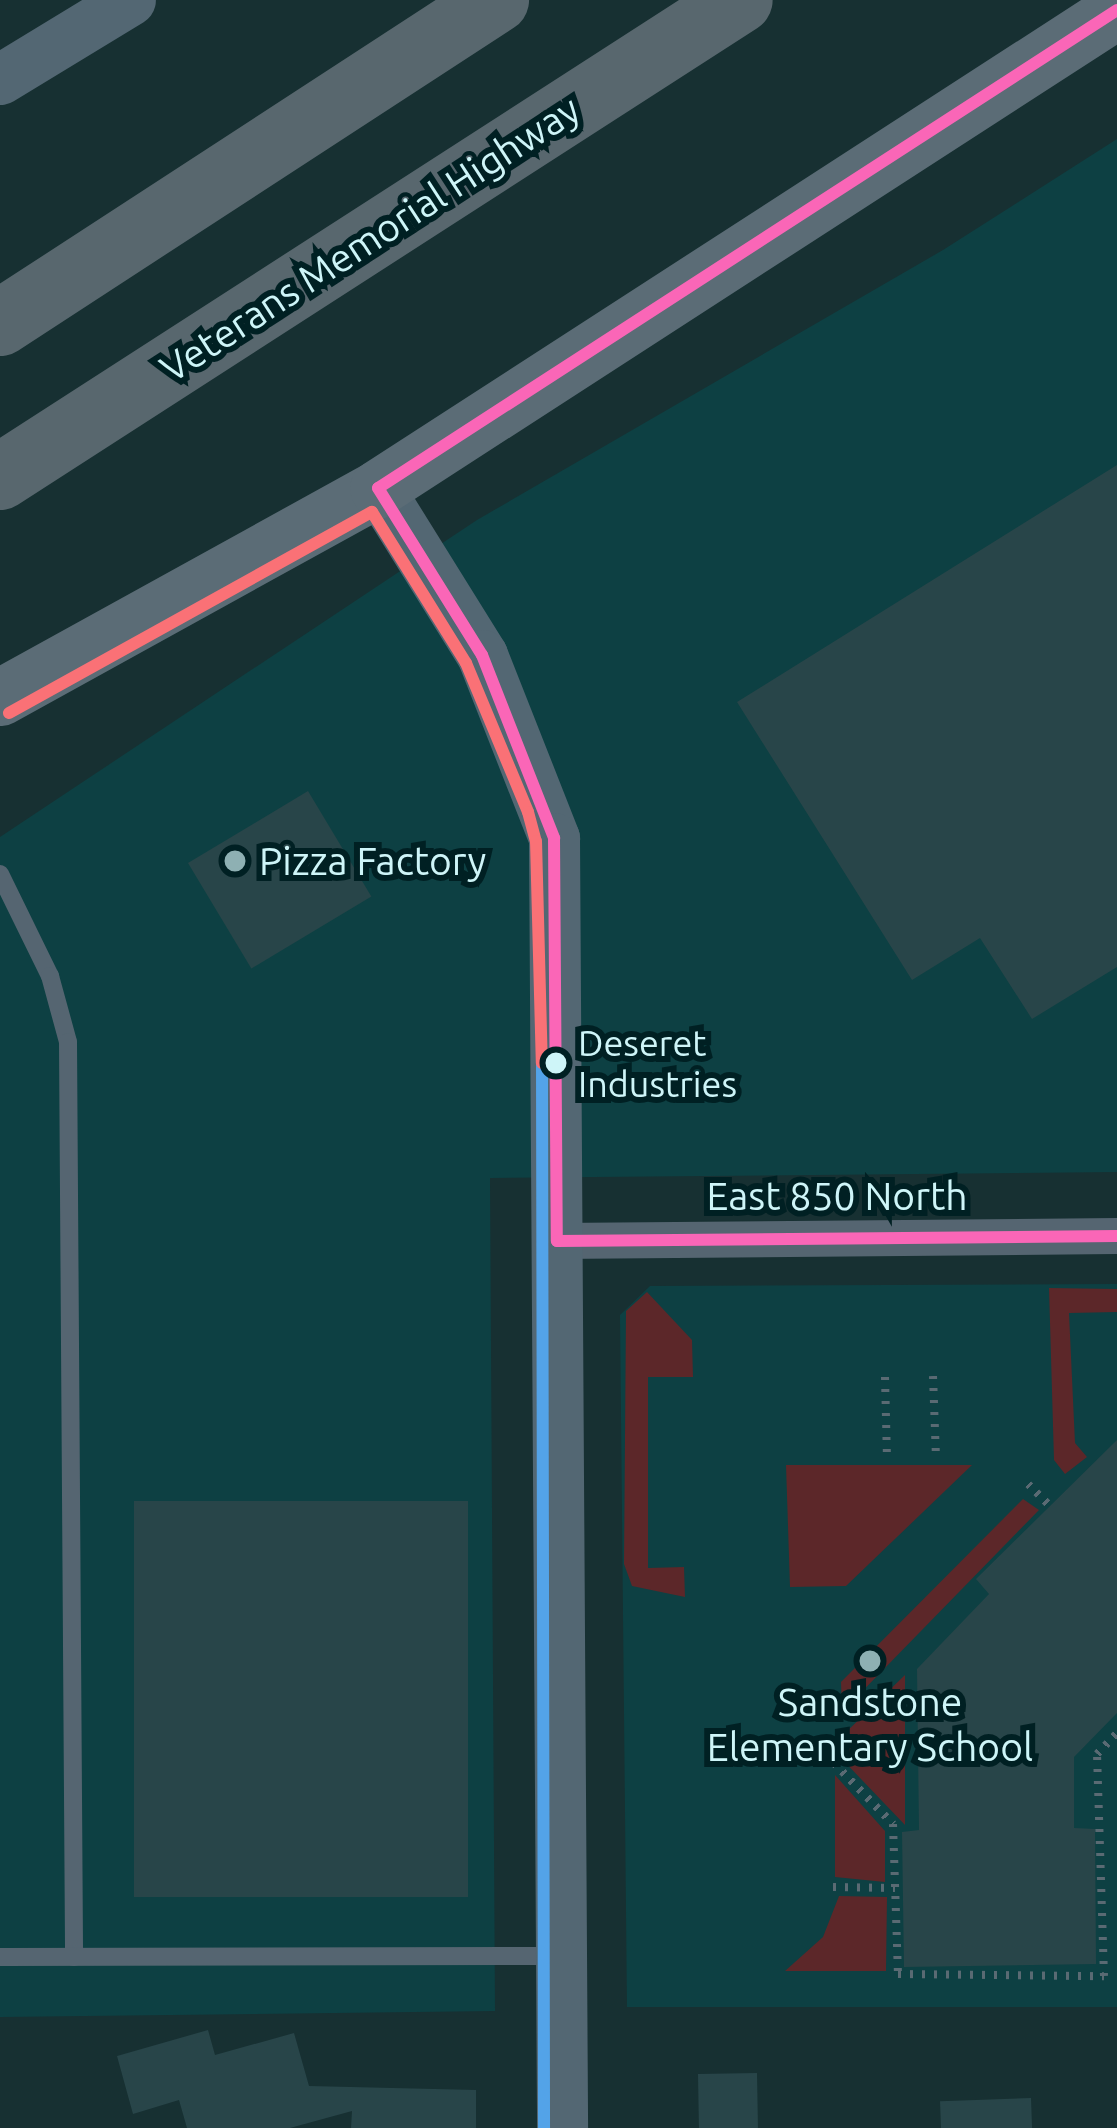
<!DOCTYPE html>
<html>
<head>
<meta charset="utf-8">
<style>
  body { margin:0 }
  #map { position:relative; width:1117px; height:2128px; overflow:hidden; background:#173032; font-family:Ubuntu,sans-serif }
  div>[style] { position:absolute }
  .built>* { inset:0; background:#0d4043 }
  .green>* { inset:0; background:#5c2729 }
  .building>* { inset:0; background:#284549; transform-origin:0 0 }
  .path>* { height:8px; margin-top:-4px; transform-origin:0; background:repeating-linear-gradient(90deg,#5a6a73 0 3px,transparent 0 12px) }
  .lane>* { height:18px; margin:-9px; padding:0 9px; transform-origin:9px; border-radius:9px; background:#556571 }
  .street>* { height:36px; margin:-18px; padding:0 18px; transform-origin:18px; border-radius:18px; background:#556571 }
  .secondary>* { height:51px; margin:-25.5px; padding:0 25.5px; transform-origin:25.5px; border-radius:25.5px; background:#536773 }
  .primary>* { height:57px; margin:-28.5px; padding:0 28.5px; transform-origin:28.5px; border-radius:28.5px; background:#5b6c76 }
  .highway>* { height:66px; margin:-33px; padding:0 33px; transform-origin:33px; border-radius:33px; background:#58676e }
  .bus-1>* { height:12px; margin:-6px; padding:0 6px; transform-origin:6px; border-radius:6px; background:#fa66b7 }
  .bus-2>* { height:12px; margin:-6px; padding:0 6px; transform-origin:6px; border-radius:6px; background:#53a3e8 }
  .bus-3>* { height:12px; margin:-6px; padding:0 6px; transform-origin:6px; border-radius:6px; background:#fa7176 }
  .dots>* { width:33px; height:33px; translate:-50% -50%; box-sizing:border-box; border:6px solid #002023; border-radius:50% }
  span { translate:-50% -50%; white-space:nowrap; text-align:center; line-height:1.15; -webkit-text-stroke:12px #002023; paint-order:stroke }
  .bus-label { font-size:36px; color:#cef5f8 }
  .left { translate:0 -50%; text-align:left }
  .street-label { font-size:39px; color:#cef5f8 }
  .poi-label { font-size:39px; color:#cef5f8 }
</style>
</head>
<body>
<div id="map">
  <div class="built">
    <div style="clip-path:polygon(1117px 139px,1117px 1172px,490px 1178px,495px 2011px,0 2017px,0 837px,477px 520px,943px 250px)"></div>
    <div style="clip-path:polygon(1117px 1284px,1117px 2007px,627px 2007px,620px 1315px,650px 1286px)"></div>
  </div>
  <div class="green">
    <div style="clip-path:polygon(1049px 1288px,1117px 1289px,1117px 1312px,1069px 1313px,1075px 1443px,1087px 1457px,1065px 1474px,1054px 1460px)"></div>
    <div style="clip-path:polygon(647px 1292px,692px 1340px,693px 1377px,648px 1377px,648px 1568px,684px 1567px,685px 1597px,632px 1586px,624px 1564px,626px 1311px)"></div>
    <div style="clip-path:polygon(786px 1465px,972px 1465px,846px 1586px,790px 1587px)"></div>
    <div style="clip-path:polygon(1023px 1499px,1039px 1510px,842px 1712px,841px 1682px)"></div>
    <div style="clip-path:polygon(905px 1675px,905px 1825px,839px 1756px,849px 1747px,842px 1736px)"></div>
    <div style="clip-path:polygon(835px 1775px,885px 1831px,885px 1882px,835px 1877px)"></div>
    <div style="clip-path:polygon(839px 1896px,887px 1897px,886px 1971px,785px 1971px,823px 1937px)"></div>
  </div>
  <div class="building">
    <div style="clip-path:polygon(1117px 465px,1117px 967px,1032px 1019px,980px 938px,912px 980px,737px 702px)"></div>
    <div style="left:308px;top:791px;width:123px;height:140px;rotate:59deg"></div>
    <div style="clip-path:polygon(1117px 1440px,1117px 1713px,1074px 1757px,1074px 1828px,1095px 1829px,1096px 1964px,904px 1967px,902px 1832px,919px 1830px,917px 1669px,989px 1594px,976px 1579px)"></div>
    <div style="left:468px;top:1501px;width:396px;height:334px;rotate:90deg"></div>
    <div style="clip-path:polygon(208px 2030px,215px 2055px,294px 2033px,309px 2086px,476px 2090px,476px 2128px,351px 2128px,352px 2111px,290px 2128px,187px 2128px,179px 2100px,133px 2114px,117px 2056px)"></div>
    <div style="left:757px;top:2073px;width:55px;height:59px;rotate:89deg"></div>
    <div style="left:1031px;top:2098px;width:30px;height:91px;rotate:88deg"></div>
  </div>
  <div class="path">
    <div style="left:933px;top:1376px;width:81px;rotate:87.9deg"></div>
    <div style="left:885px;top:1377px;width:80px;rotate:88.6deg"></div>
    <div style="left:1028px;top:1484px;width:31px;rotate:45deg"></div>
    <div style="left:834px;top:1763px;width:85px;rotate:46deg"></div>
    <div style="left:893px;top:1824px;width:150px;rotate:88.1deg"></div>
    <div style="left:898px;top:1974px;width:206px;rotate:0.6deg"></div>
    <div style="left:1104px;top:1976px;width:222px;rotate:-91.8deg"></div>
    <div style="left:1097px;top:1754px;width:29px;rotate:-46deg"></div>
    <div style="left:833px;top:1887px;width:62px;rotate:0.9deg"></div>
  </div>
  <div class="lane">
    <div style="left:0;top:874px;width:114px;rotate:63.9deg"></div>
    <div style="left:50px;top:976px;width:68px;rotate:74.7deg"></div>
    <div style="left:68px;top:1042px;width:915px;rotate:89.62deg"></div>
    <div style="left:0;top:1957px;width:555px;rotate:-0.1deg"></div>
  </div>
  <div class="street">
    <div style="left:557px;top:1241px;width:560px;rotate:-0.51deg"></div>
  </div>
  <div class="secondary">
    <div style="left:0;top:79px;width:152px;rotate:-31.3deg"></div>
    <div style="left:378px;top:488px;width:197px;rotate:58.1deg"></div>
    <div style="left:482px;top:655px;width:197px;rotate:68.5deg"></div>
    <div style="left:554px;top:838px;width:1290px;rotate:89.64deg"></div>
  </div>
  <div class="primary">
    <div style="left:0;top:697px;width:432px;rotate:-28.9deg"></div>
    <div style="left:378px;top:488px;width:880px;rotate:-32.9deg"></div>
  </div>
  <div class="highway">
    <div style="left:0;top:323px;width:592px;rotate:-33.07deg"></div>
    <div style="left:0;top:477px;width:880px;rotate:-32.81deg"></div>
  </div>
  <div class="bus-1">
    <div style="left:1117px;top:10px;width:880px;rotate:147.1deg"></div>
    <div style="left:378px;top:488px;width:197px;rotate:58.1deg"></div>
    <div style="left:482px;top:655px;width:197px;rotate:68.5deg"></div>
    <div style="left:554px;top:838px;width:403px;rotate:89.6deg"></div>
    <div style="left:557px;top:1241px;width:560px;rotate:-0.51deg"></div>
  </div>
  <div class="bus-2">
    <div style="left:542px;top:1063px;width:1065px;rotate:89.89deg"></div>
  </div>
  <div class="bus-3">
    <div style="left:9px;top:713px;width:415px;rotate:-29deg"></div>
    <div style="left:372px;top:512px;width:178px;rotate:58.1deg"></div>
    <div style="left:466px;top:663px;width:161px;rotate:67.4deg"></div>
    <div style="left:528px;top:812px;width:30px;rotate:75deg"></div>
    <div style="left:536px;top:841px;width:222px;rotate:88.5deg"></div>
  </div>
  <div class="dots">
    <div style="left:235px;top:861px;background:#8eb0b3"></div>
    <div style="left:556px;top:1063px;background:#cef5f8"></div>
    <div style="left:870px;top:1661px;background:#8eb0b3"></div>
  </div>
  <div class="bus-label">
    <span class="left" style="left:578px;top:1063px">Deseret<br>Industries</span>
  </div>
  <div class="street-label">
    <span style="left:370px;top:239px;rotate:-33deg">Veterans Memorial Highway</span>
    <span style="left:837px;top:1196px">East 850 North</span>
  </div>
  <div class="poi-label">
    <span class="left" style="left:259px;top:861px">Pizza Factory</span>
    <span style="left:870px;top:1725px">Sandstone<br>Elementary School</span>
  </div>
</div>
</body>
</html>
